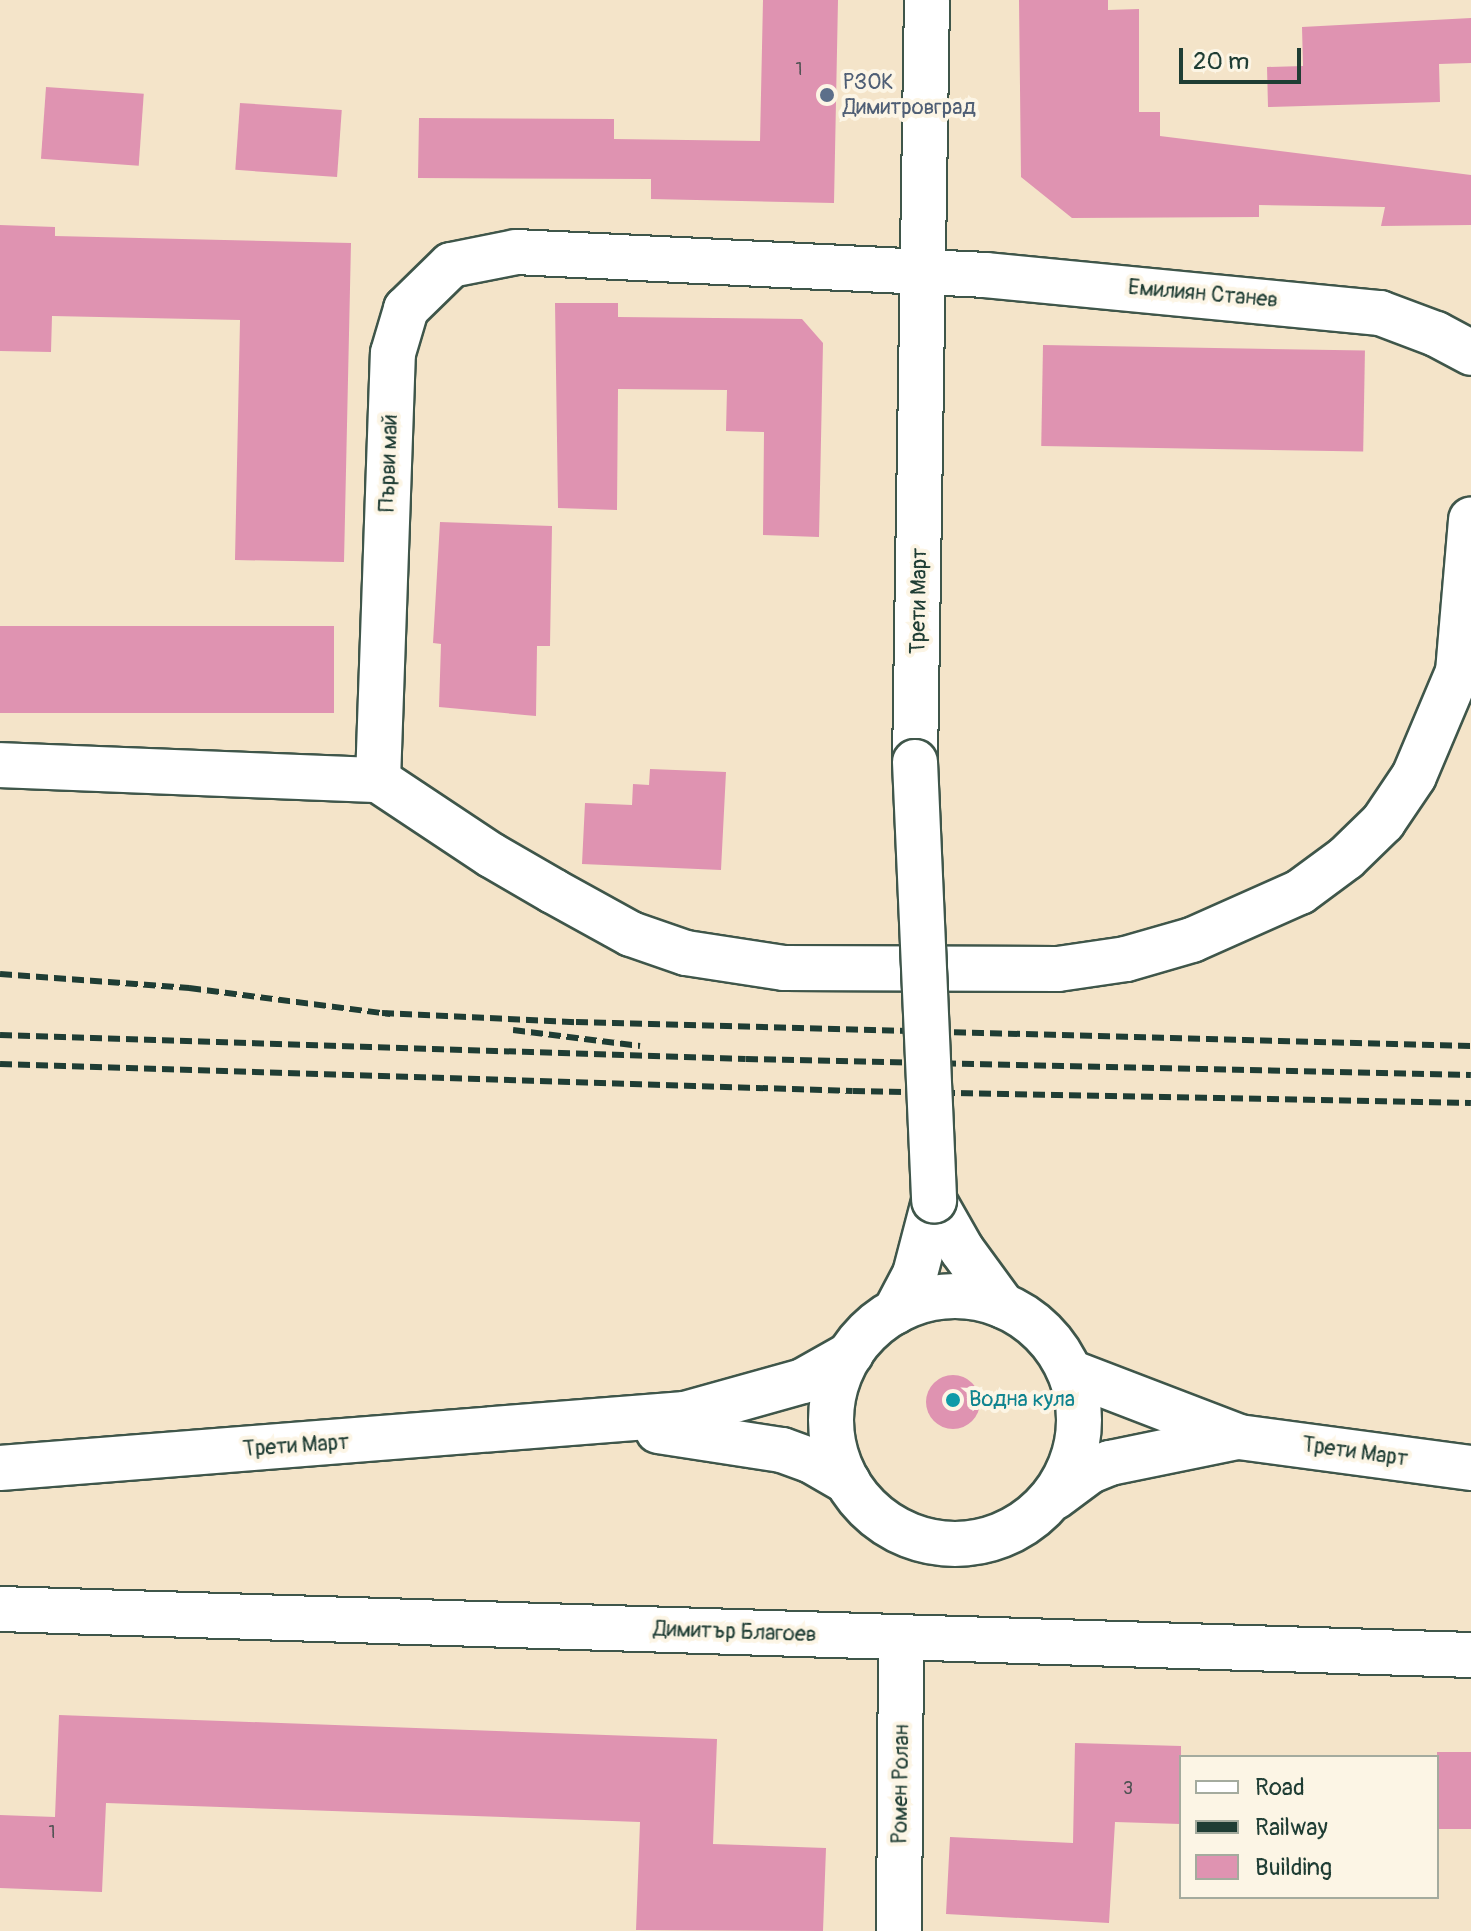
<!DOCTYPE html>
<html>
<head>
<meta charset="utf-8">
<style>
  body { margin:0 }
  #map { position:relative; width:1471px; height:1931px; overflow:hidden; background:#f4e4c9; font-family:Pangolin,sans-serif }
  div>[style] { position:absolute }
  .building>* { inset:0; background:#df93b1; transform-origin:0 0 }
  .round { border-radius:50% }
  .roads { filter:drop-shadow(2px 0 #3f564a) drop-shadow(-2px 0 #3f564a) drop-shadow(0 2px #3f564a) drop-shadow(0 -2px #3f564a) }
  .minor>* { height:44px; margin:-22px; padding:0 22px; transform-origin:22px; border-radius:22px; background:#fff }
  .tertiary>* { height:44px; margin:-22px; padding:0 22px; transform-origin:22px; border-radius:22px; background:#fff }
  .tertiary>.ring { margin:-22px; padding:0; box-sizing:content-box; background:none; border:44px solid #fff; border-radius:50% }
  .rail>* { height:6px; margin-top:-3px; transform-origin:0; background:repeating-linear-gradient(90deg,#1f3d34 0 12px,transparent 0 18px) }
  .bridges { filter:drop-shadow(2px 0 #3f564a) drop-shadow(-2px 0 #3f564a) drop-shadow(0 2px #3f564a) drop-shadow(0 -2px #3f564a) }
  .tertiary-bridge>* { height:44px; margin:-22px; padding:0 22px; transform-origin:22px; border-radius:22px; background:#fff }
  .dots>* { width:22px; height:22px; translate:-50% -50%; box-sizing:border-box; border:4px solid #fcf5e5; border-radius:50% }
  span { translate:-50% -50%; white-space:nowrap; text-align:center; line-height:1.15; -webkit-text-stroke:8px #fcf5e5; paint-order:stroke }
  .number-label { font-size:18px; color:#4f5253 }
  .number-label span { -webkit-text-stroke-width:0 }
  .service-label { font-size:22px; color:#4e5e75 }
  .left { translate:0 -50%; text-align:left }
  .street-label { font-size:22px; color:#1f3d34 }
  .culture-label { font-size:22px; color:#0d838f }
  .legend { position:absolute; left:1179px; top:1755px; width:260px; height:144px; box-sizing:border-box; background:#fcf5e5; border:2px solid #a4ab9e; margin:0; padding:10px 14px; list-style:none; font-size:24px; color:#1f3d34 }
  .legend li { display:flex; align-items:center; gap:16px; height:40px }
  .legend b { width:40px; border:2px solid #a4ab9e }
  .scale { position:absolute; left:1179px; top:48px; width:122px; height:36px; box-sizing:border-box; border:4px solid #1f3d34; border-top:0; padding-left:10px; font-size:24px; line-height:28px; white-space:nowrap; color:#1f3d34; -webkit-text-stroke:6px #fcf5e5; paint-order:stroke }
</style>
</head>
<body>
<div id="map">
  <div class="building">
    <div style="clip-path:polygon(763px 0,838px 0,834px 203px,651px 199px,651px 179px,418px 178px,419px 118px,614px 119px,614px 139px,760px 141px)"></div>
    <div style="clip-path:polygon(1019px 0,1108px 0,1108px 10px,1139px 9px,1139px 112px,1160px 112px,1160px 136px,1471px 175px,1471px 225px,1381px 226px,1385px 207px,1259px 205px,1259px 217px,1072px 218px,1021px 177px)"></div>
    <div style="clip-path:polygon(1471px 18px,1471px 63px,1439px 64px,1440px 102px,1268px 107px,1267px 67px,1303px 66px,1302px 27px)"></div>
    <div style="left:46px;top:87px;width:98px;height:72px;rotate:4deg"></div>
    <div style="left:240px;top:103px;width:102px;height:67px;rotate:4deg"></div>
    <div style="clip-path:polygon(0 225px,55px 227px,55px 236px,351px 243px,344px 562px,235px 560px,240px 320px,52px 316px,51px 352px,0 351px)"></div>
    <div style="clip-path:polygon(555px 303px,618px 303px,618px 317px,802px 319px,823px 343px,819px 537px,763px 535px,764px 432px,726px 431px,727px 390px,618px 389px,617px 510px,558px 508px)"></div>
    <div style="left:1043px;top:345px;width:322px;height:101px;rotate:1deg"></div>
    <div style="clip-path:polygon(440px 522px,552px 526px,550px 646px,537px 646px,536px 716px,439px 707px,441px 644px,433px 643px)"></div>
    <div style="left:0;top:626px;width:334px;height:87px"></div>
    <div style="clip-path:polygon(650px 769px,726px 772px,721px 870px,582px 864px,585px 803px,632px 805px,633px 784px,649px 785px)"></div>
    <div class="round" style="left:926px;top:1375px;width:54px;height:54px"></div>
    <div style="clip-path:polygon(59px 1715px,717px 1739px,713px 1844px,826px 1848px,823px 1931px,636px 1930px,640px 1822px,106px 1803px,102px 1892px,0 1888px,0 1815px,55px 1817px)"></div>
    <div style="clip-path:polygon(1075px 1743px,1181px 1746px,1181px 1824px,1115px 1822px,1109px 1923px,946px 1914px,950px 1837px,1073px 1843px)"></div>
    <div style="left:1437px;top:1752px;width:34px;height:77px"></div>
  </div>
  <div class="roads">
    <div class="minor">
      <div style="left:0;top:765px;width:378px;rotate:2.3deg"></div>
      <div style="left:378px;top:780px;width:427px;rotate:-88deg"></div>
      <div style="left:393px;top:353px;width:46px;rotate:-73.5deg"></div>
      <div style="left:406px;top:309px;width:63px;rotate:-44.4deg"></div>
      <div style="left:451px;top:265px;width:66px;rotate:-11.3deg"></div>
      <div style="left:516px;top:252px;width:470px;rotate:2.8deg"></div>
      <div style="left:985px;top:275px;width:397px;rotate:5.5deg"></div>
      <div style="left:1380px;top:313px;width:60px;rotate:20.6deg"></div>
      <div style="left:1436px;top:334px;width:40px;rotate:28deg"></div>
      <div style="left:378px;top:780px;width:136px;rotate:33.6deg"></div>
      <div style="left:491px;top:855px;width:72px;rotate:30.1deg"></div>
      <div style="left:553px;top:891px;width:89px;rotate:28.9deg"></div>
      <div style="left:631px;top:934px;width:58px;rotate:19.1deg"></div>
      <div style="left:686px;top:953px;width:99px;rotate:8.7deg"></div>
      <div style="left:784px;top:968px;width:274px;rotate:0.2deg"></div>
      <div style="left:1058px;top:969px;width:69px;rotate:-8.4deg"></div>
      <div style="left:1126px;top:959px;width:69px;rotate:-16.1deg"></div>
      <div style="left:1192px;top:940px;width:118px;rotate:-24deg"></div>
      <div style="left:1300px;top:892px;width:57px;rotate:-36.5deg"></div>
      <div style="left:1346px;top:858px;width:52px;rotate:-44.2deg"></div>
      <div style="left:1383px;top:822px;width:55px;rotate:-56deg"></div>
      <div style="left:1414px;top:776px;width:113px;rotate:-67.1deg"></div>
      <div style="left:1458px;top:672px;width:153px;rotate:-85.1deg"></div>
      <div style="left:899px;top:1931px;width:294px;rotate:-89.6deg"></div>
    </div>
    <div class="tertiary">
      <div style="left:915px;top:762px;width:762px;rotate:-89.1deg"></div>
      <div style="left:934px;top:1201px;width:56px;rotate:60.3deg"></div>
      <div style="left:962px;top:1250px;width:69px;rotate:53.8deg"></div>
      <div class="ring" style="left:831px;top:1296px;width:204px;height:204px"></div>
      <div style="left:895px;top:1312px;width:43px;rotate:-62.2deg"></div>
      <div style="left:915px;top:1274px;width:75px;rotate:-75.4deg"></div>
      <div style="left:1070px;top:1372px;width:181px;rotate:21deg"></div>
      <div style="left:1239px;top:1437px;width:234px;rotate:7.6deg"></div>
      <div style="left:658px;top:1431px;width:125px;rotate:8.7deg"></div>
      <div style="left:782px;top:1450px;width:30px;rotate:20deg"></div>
      <div style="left:810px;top:1460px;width:44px;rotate:30.1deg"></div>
      <div style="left:0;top:1468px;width:687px;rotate:-4.51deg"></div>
      <div style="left:685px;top:1414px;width:123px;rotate:-15.6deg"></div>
      <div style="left:803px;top:1381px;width:55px;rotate:-29.4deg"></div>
      <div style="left:1055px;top:1497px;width:44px;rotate:-36.6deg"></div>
      <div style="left:1090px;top:1471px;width:22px;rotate:-22deg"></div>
      <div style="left:1110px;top:1463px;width:130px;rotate:-11.6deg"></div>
      <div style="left:0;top:1609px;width:1472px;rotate:1.79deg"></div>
    </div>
  </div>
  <div class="rail">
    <div style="left:0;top:974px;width:190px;rotate:4.2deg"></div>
    <div style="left:189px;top:988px;width:203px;rotate:7.4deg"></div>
    <div style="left:382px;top:1013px;width:194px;rotate:2.7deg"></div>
    <div style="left:576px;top:1022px;width:895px;rotate:1.54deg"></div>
    <div style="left:513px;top:1030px;width:128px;rotate:7.2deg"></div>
    <div style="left:0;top:1035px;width:746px;rotate:1.84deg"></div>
    <div style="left:746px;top:1059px;width:725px;rotate:1.26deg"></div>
    <div style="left:0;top:1064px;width:853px;rotate:1.81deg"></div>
    <div style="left:853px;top:1091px;width:618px;rotate:1.11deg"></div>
  </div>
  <div class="bridges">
    <div class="tertiary-bridge">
      <div style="left:915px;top:762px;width:439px;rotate:87.5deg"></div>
    </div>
  </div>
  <div class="dots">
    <div style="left:827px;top:95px;background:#5c6f8a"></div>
    <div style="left:953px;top:1400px;background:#0f9aa8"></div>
  </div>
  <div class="number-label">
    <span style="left:799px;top:70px">1</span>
    <span style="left:1128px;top:1789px">3</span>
    <span style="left:52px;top:1833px">1</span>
  </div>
  <div class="service-label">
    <span class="left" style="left:843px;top:95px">РЗОК<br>Димитровград</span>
  </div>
  <div class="street-label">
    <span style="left:1203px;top:294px;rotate:5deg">Емилиян Станев</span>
    <span style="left:389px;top:463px;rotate:-88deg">Първи май</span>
    <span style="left:919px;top:601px;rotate:-89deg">Трети Март</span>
    <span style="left:296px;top:1446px;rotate:-4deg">Трети Март</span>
    <span style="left:1355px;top:1452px;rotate:8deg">Трети Март</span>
    <span style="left:735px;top:1632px;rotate:2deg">Димитър Благоев</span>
    <span style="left:901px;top:1784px;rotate:-89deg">Ромен Ролан</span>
  </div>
  <div class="culture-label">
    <span class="left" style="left:969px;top:1400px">Водна кула</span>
  </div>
  <ul class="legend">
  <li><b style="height:10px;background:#fff"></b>Road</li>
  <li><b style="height:10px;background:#1f3d34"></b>Railway</li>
  <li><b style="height:22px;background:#df93b1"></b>Building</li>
  </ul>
  <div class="scale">20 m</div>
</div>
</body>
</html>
